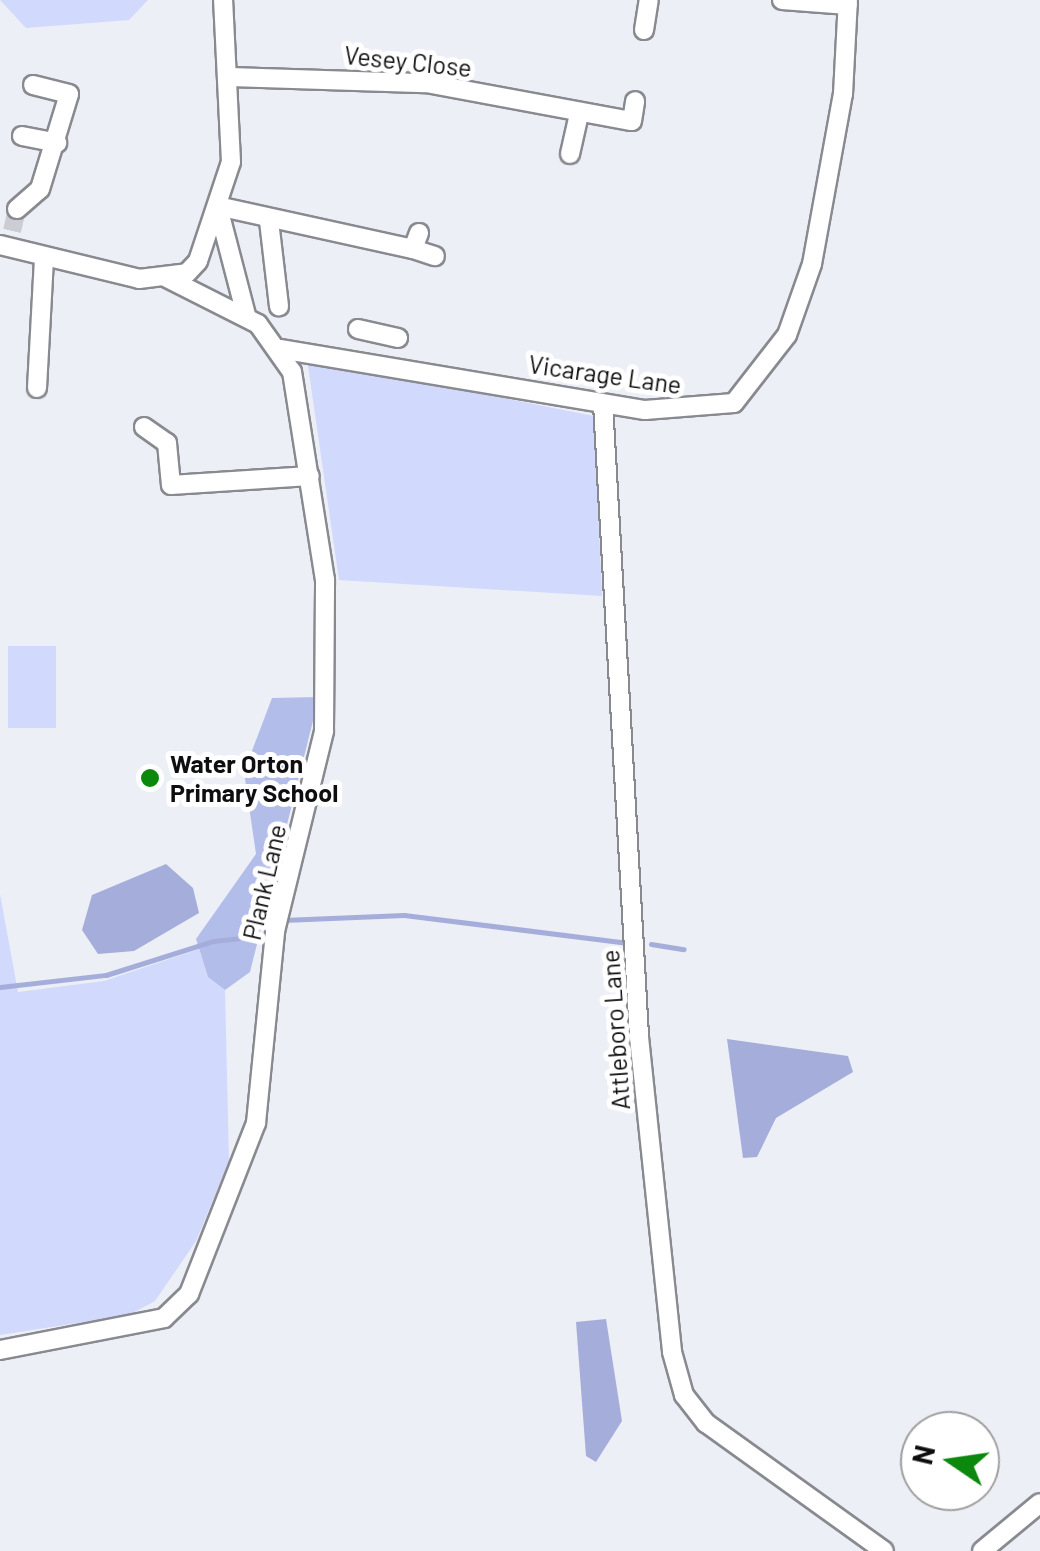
<!DOCTYPE html>
<html>
<head>
<meta charset="utf-8">
<style>
  body { margin:0 }
  #map { position:relative; width:1040px; height:1551px; overflow:hidden; background:#edeff6; font-family:Barlow,sans-serif }
  div>[style] { position:absolute }
  .green>* { inset:0; background:#d1d9fd; transform-origin:0 0 }
  .forest>* { inset:0; background:#b3bde9 }
  .water>* { inset:0; background:#a5aeda }
  .stream>* { height:5px; margin:-2.5px; padding:0 2.5px; transform-origin:2.5px; border-radius:2.5px; background:#a5aeda }
  .street-tunnel>* { height:18px; margin-top:-9px; transform-origin:0; background:repeating-linear-gradient(90deg,#cccdd4 0 18px,transparent 0 27px) }
  .roads { filter:drop-shadow(2px 0 #888a90) drop-shadow(-2px 0 #888a90) drop-shadow(0 2px #888a90) drop-shadow(0 -2px #888a90) }
  .street>* { height:18px; margin:-9px; padding:0 9px; transform-origin:9px; border-radius:9px; background:#fff }
  .dots>* { width:28px; height:28px; translate:-50% -50%; box-sizing:border-box; border:5px solid #fff; border-radius:50% }
  span { translate:-50% -50%; white-space:nowrap; text-align:center; line-height:1.15; -webkit-text-stroke:10px #fff; paint-order:stroke }
  .street-label { font-size:25px; color:#0e0e10 }
  .poi-label { font-size:25px; color:#0e0e10; font-weight:700 }
  .left { translate:0 -50%; text-align:left }
  .north { position:absolute; left:900px; top:1411px; width:100px; height:100px; box-sizing:border-box; background:#fff; border:2px solid #9f9f9f; border-radius:50%; rotate:283deg; font-size:28px; font-weight:700; line-height:40px; text-align:center; color:#0e0e10 }
  .north::after { content:''; display:block; margin:auto; width:35px; height:45px; background:#0c880d; clip-path:polygon(50% 0,100% 100%,50% 72%,0 100%) }
</style>
</head>
<body>
<div id="map">
  <div class="green">
    <div style="clip-path:polygon(0 0,148px 0,129px 20px,26px 28px)"></div>
    <div style="clip-path:polygon(307px 359px,594px 416px,602px 596px,339px 580px)"></div>
    <div style="left:8px;top:646px;width:48px;height:82px"></div>
    <div style="clip-path:polygon(0 894px,18px 992px,104px 981px,199px 949px,208px 977px,225px 990px,229px 1161px,196px 1241px,155px 1301px,129px 1315px,0 1335px)"></div>
  </div>
  <div class="forest">
    <div style="clip-path:polygon(319px 697px,250px 972px,225px 990px,208px 977px,196px 939px,256px 854px,244px 772px,272px 698px)"></div>
  </div>
  <div class="water">
    <div style="clip-path:polygon(166px 864px,193px 888px,199px 913px,134px 951px,98px 954px,82px 930px,92px 895px)"></div>
    <div style="clip-path:polygon(727px 1039px,848px 1056px,853px 1072px,776px 1118px,757px 1157px,743px 1158px)"></div>
    <div style="clip-path:polygon(606px 1319px,622px 1421px,596px 1462px,586px 1456px,576px 1322px)"></div>
  </div>
  <div class="stream">
    <div style="left:283px;top:920px;width:121px;rotate:-2.4deg"></div>
    <div style="left:404px;top:915px;width:220px;rotate:7.1deg"></div>
    <div style="left:651px;top:944px;width:33px;rotate:9deg"></div>
    <div style="left:0;top:987px;width:107px;rotate:-6.5deg"></div>
    <div style="left:106px;top:975px;width:112px;rotate:-17.6deg"></div>
    <div style="left:213px;top:941px;width:48px;rotate:-5.9deg"></div>
  </div>
  <div class="street-tunnel">
    <div style="left:12px;top:231px;width:23px;rotate:-77deg"></div>
  </div>
  <div class="roads">
    <div class="street">
      <div style="left:782px;top:0;width:66px;rotate:4.3deg"></div>
      <div style="left:644px;top:30px;width:30px;rotate:-81deg"></div>
      <div style="left:230px;top:77px;width:196px;rotate:1.8deg"></div>
      <div style="left:426px;top:83px;width:209px;rotate:10.5deg"></div>
      <div style="left:632px;top:121px;width:20px;rotate:-81deg"></div>
      <div style="left:22px;top:136px;width:36px;rotate:11deg"></div>
      <div style="left:570px;top:154px;width:41px;rotate:-77.3deg"></div>
      <div style="left:222px;top:207px;width:196px;rotate:12.4deg"></div>
      <div style="left:17px;top:209px;width:30px;rotate:-41deg"></div>
      <div style="left:40px;top:189px;width:99px;rotate:-73deg"></div>
      <div style="left:69px;top:94px;width:37px;rotate:-166deg"></div>
      <div style="left:220px;top:215px;width:103px;rotate:75.4deg"></div>
      <div style="left:269px;top:221px;width:86px;rotate:83.3deg"></div>
      <div style="left:419px;top:233px;width:17px;rotate:111deg"></div>
      <div style="left:413px;top:249px;width:23px;rotate:18deg"></div>
      <div style="left:0;top:245px;width:143px;rotate:13.7deg"></div>
      <div style="left:139px;top:279px;width:48px;rotate:-7.1deg"></div>
      <div style="left:187px;top:273px;width:16px;rotate:-47deg"></div>
      <div style="left:198px;top:261px;width:104px;rotate:-71.6deg"></div>
      <div style="left:231px;top:162px;width:162px;rotate:-92.8deg"></div>
      <div style="left:358px;top:329px;width:41px;rotate:12.7deg"></div>
      <div style="left:280px;top:349px;width:370px;rotate:9.5deg"></div>
      <div style="left:645px;top:410px;width:89px;rotate:-4.5deg"></div>
      <div style="left:734px;top:403px;width:86px;rotate:-52.1deg"></div>
      <div style="left:787px;top:335px;width:75px;rotate:-70.6deg"></div>
      <div style="left:812px;top:264px;width:173px;rotate:-79.7deg"></div>
      <div style="left:843px;top:94px;width:94px;rotate:-87deg"></div>
      <div style="left:37px;top:388px;width:131px;rotate:-86.9deg"></div>
      <div style="left:603px;top:404px;width:634px;rotate:86.74deg"></div>
      <div style="left:639px;top:1037px;width:317px;rotate:84deg"></div>
      <div style="left:672px;top:1352px;width:45px;rotate:74.4deg"></div>
      <div style="left:684px;top:1395px;width:36px;rotate:52deg"></div>
      <div style="left:706px;top:1423px;width:219px;rotate:35.7deg"></div>
      <div style="left:144px;top:427px;width:28px;rotate:35deg"></div>
      <div style="left:167px;top:443px;width:42px;rotate:84.6deg"></div>
      <div style="left:171px;top:485px;width:139px;rotate:-3.7deg"></div>
      <div style="left:0;top:1350px;width:167px;rotate:-11deg"></div>
      <div style="left:164px;top:1318px;width:35px;rotate:-44deg"></div>
      <div style="left:189px;top:1294px;width:184px;rotate:-68.6deg"></div>
      <div style="left:256px;top:1123px;width:193px;rotate:-84.3deg"></div>
      <div style="left:275px;top:931px;width:206px;rotate:-76.2deg"></div>
      <div style="left:324px;top:731px;width:151px;rotate:-89.6deg"></div>
      <div style="left:325px;top:580px;width:211px;rotate:-99deg"></div>
      <div style="left:292px;top:372px;width:59px;rotate:-125.3deg"></div>
      <div style="left:258px;top:324px;width:102px;rotate:-153.2deg"></div>
      <div style="left:982px;top:1551px;width:75px;rotate:-39.6deg"></div>
    </div>
  </div>
  <div class="dots">
    <div style="left:150px;top:778px;background:#0c880d"></div>
  </div>
  <div class="street-label">
    <span style="left:408px;top:61px;rotate:6deg">Vesey Close</span>
    <span style="left:605px;top:374px;rotate:8deg">Vicarage Lane</span>
    <span style="left:264px;top:882px;rotate:-77deg">Plank Lane</span>
    <span style="left:615px;top:1030px;rotate:-94deg">Attleboro Lane</span>
  </div>
  <div class="poi-label">
    <span class="left" style="left:170px;top:778px">Water Orton<br>Primary School</span>
  </div>
  <div class="north">N</div>
</div>
</body>
</html>
